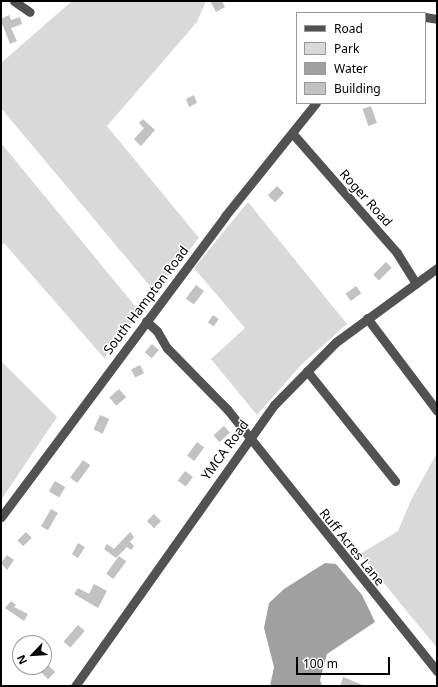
<!DOCTYPE html>
<html>
<head>
<meta charset="utf-8">
<style>
  body { margin:0 }
  #map { position:relative; width:438px; height:687px; overflow:hidden; background:#fff; font-family:"Noto Sans",sans-serif }
  div>[style] { position:absolute }
  .green>* { inset:0; background:#d9d9d9 }
  .water>* { inset:0; background:#a0a0a0 }
  .building>* { inset:0; background:#c2c2c2; transform-origin:0 0 }
  .minor>* { height:9px; margin:-4.5px; padding:0 4.5px; transform-origin:4.5px; border-radius:4.5px; background:#525252 }
  span { translate:-50% -50%; white-space:nowrap; text-align:center; line-height:1.15; -webkit-text-stroke:3px #fff; paint-order:stroke }
  .street-label { font-size:13px; color:#000 }
  .frame { position:absolute; inset:0; border:2px solid #000; pointer-events:none }
  .legend { position:absolute; left:296px; top:12px; width:130px; height:92px; box-sizing:border-box; background:#fff; border:1px solid #999; margin:0; padding:5px 7px; list-style:none; font-size:12px; color:#000 }
  .legend li { display:flex; align-items:center; gap:8px; height:20px }
  .legend b { width:20px; border:1px solid #999 }
  .north { position:absolute; left:12px; top:635px; width:40px; height:40px; box-sizing:border-box; background:#fff; border:1px solid #999; border-radius:50%; rotate:245deg; font-size:11px; font-weight:700; line-height:16px; text-align:center; color:#000 }
  .north::after { content:''; display:block; margin:auto; width:14px; height:18px; background:#000; clip-path:polygon(50% 0,100% 100%,50% 72%,0 100%) }
  .scale { position:absolute; left:296px; top:657px; width:94px; height:18px; box-sizing:border-box; border:2px solid #000; border-top:0; padding-left:5px; font-size:12px; line-height:14px; white-space:nowrap; color:#000; -webkit-text-stroke:3px #fff; paint-order:stroke }
</style>
</head>
<body>
<div id="map">
  <div class="green">
    <div style="clip-path:polygon(72px 1px,206px 1px,197px 22px,107px 126px,199px 238px,155px 292px,1px 108px,1px 63px)"></div>
    <div style="clip-path:polygon(1px 143px,140px 312px,104px 358px,4px 243px,1px 246px)"></div>
    <div style="clip-path:polygon(248px 202px,347px 324px,302px 364px,257px 415px,211px 359px,245px 328px,194px 268px)"></div>
    <div style="clip-path:polygon(1px 361px,57px 417px,1px 500px)"></div>
    <div style="clip-path:polygon(437px 453px,437px 648px,360px 554px,398px 531px,411px 500px)"></div>
  </div>
  <div class="water">
    <div style="clip-path:polygon(325px 563px,336px 564px,362px 595px,375px 622px,327px 654px,320px 680px,322px 686px,270px 686px,274px 667px,264px 628px,269px 603px,284px 589px)"></div>
  </div>
  <div class="building">
    <div style="clip-path:polygon(210px 1px,222px 1px,225px 7px,216px 12px)"></div>
    <div style="clip-path:polygon(9px 15px,11px 20px,20px 17px,22px 24px,11px 28px,17px 41px,10px 44px,1px 21px,1px 19px)"></div>
    <div style="clip-path:polygon(194px 95px,197px 103px,189px 107px,186px 99px)"></div>
    <div style="left:371px;top:106px;width:18px;height:9px;rotate:71deg"></div>
    <div style="clip-path:polygon(143px 119px,155px 130px,141px 146px,134px 139px,144px 128px,139px 123px)"></div>
    <div style="left:277px;top:186px;width:10px;height:13px;rotate:45deg"></div>
    <div style="left:386px;top:262px;width:8px;height:18px;rotate:45deg"></div>
    <div style="left:196px;top:285px;width:10px;height:17px;rotate:37deg"></div>
    <div style="left:356px;top:286px;width:9px;height:13px;rotate:54deg"></div>
    <div style="left:213px;top:315px;width:7px;height:9px;rotate:34deg"></div>
    <div style="left:152px;top:344px;width:9px;height:11px;rotate:41deg"></div>
    <div style="left:140px;top:365px;width:9px;height:10px;rotate:63deg"></div>
    <div style="left:119px;top:389px;width:11px;height:13px;rotate:49deg"></div>
    <div style="left:100px;top:415px;width:10px;height:16px;rotate:24deg"></div>
    <div style="left:224px;top:426px;width:9px;height:14px;rotate:49deg"></div>
    <div style="left:197px;top:442px;width:9px;height:17px;rotate:36deg"></div>
    <div style="left:83px;top:460px;width:9px;height:22px;rotate:36deg"></div>
    <div style="left:185px;top:471px;width:10px;height:12px;rotate:37deg"></div>
    <div style="left:55px;top:481px;width:12px;height:12px;rotate:31deg"></div>
    <div style="left:51px;top:509px;width:8px;height:20px;rotate:30deg"></div>
    <div style="left:154px;top:514px;width:10px;height:10px;rotate:45deg"></div>
    <div style="left:26px;top:532px;width:8px;height:12px;rotate:45deg"></div>
    <div style="clip-path:polygon(130px 532px,134px 537px,130px 542px,134px 546px,131px 550px,127px 547px,116px 558px,104px 549px,107px 544px,114px 549px)"></div>
    <div style="clip-path:polygon(78px 543px,85px 547px,78px 558px,72px 554px)"></div>
    <div style="clip-path:polygon(7px 555px,14px 560px,7px 570px,1px 563px)"></div>
    <div style="left:119px;top:556px;width:9px;height:22px;rotate:36deg"></div>
    <div style="clip-path:polygon(94px 584px,107px 591px,98px 608px,74px 594px,78px 588px,89px 594px)"></div>
    <div style="clip-path:polygon(11px 601px,16px 605px,14px 607px,28px 614px,24px 621px,5px 608px)"></div>
    <div style="left:78px;top:625px;width:9px;height:22px;rotate:41deg"></div>
    <div style="left:48px;top:665px;width:10px;height:10px;rotate:45deg"></div>
    <div style="clip-path:polygon(343px 677px,365px 686px,340px 686px)"></div>
  </div>
  <div class="minor">
    <div style="left:14px;top:1px;width:19px;rotate:35deg"></div>
    <div style="left:425px;top:17px;width:12px;rotate:9deg"></div>
    <div style="left:293px;top:134px;width:158px;rotate:48.8deg"></div>
    <div style="left:397px;top:253px;width:36px;rotate:58deg"></div>
    <div style="left:367px;top:318px;width:116px;rotate:53deg"></div>
    <div style="left:146px;top:321px;width:15px;rotate:42deg"></div>
    <div style="left:157px;top:331px;width:20px;rotate:60deg"></div>
    <div style="left:167px;top:348px;width:86px;rotate:45.5deg"></div>
    <div style="left:227px;top:409px;width:336px;rotate:51.3deg"></div>
    <div style="left:307px;top:371px;width:141px;rotate:51.3deg"></div>
    <div style="left:1px;top:517px;width:375px;rotate:-53.3deg"></div>
    <div style="left:225px;top:216px;width:145px;rotate:-51.2deg"></div>
    <div style="left:75px;top:686px;width:344px;rotate:-54.7deg"></div>
    <div style="left:274px;top:405px;width:88px;rotate:-45.5deg"></div>
    <div style="left:336px;top:342px;width:125px;rotate:-36.2deg"></div>
  </div>
  <div class="street-label">
    <span style="left:366px;top:198px;rotate:48deg">Roger Road</span>
    <span style="left:146px;top:300px;rotate:-53deg">South Hampton Road</span>
    <span style="left:225px;top:450px;rotate:-54deg">YMCA Road</span>
    <span style="left:352px;top:547px;rotate:51deg">Ruff Acres Lane</span>
  </div>
  <div class="frame"></div>
  <ul class="legend">
  <li><b style="height:5px;background:#525252"></b>Road</li>
  <li><b style="height:11px;background:#d9d9d9"></b>Park</li>
  <li><b style="height:11px;background:#a0a0a0"></b>Water</li>
  <li><b style="height:11px;background:#c2c2c2"></b>Building</li>
  </ul>
  <div class="north">N</div>
  <div class="scale">100 m</div>
</div>
</body>
</html>
